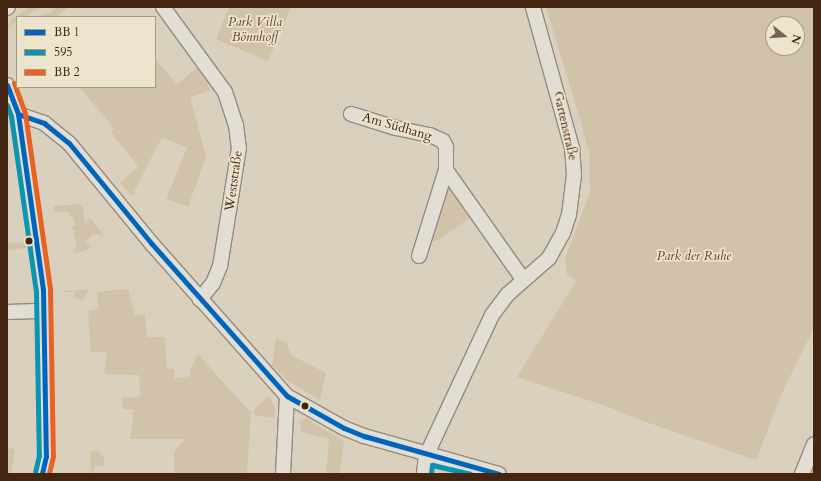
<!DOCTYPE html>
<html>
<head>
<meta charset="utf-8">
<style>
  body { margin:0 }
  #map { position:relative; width:821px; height:481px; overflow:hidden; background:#d9d1be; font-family:Cardo,serif }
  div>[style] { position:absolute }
  .green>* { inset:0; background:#d0c3a9 }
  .roads { filter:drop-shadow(1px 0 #948b7e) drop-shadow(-1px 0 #948b7e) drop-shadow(0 1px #948b7e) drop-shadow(0 -1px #948b7e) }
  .street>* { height:14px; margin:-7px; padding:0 7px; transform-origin:7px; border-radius:7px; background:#e2ded4 }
  .bus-1>* { height:5px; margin:-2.5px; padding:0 2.5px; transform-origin:2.5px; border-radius:2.5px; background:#0065bd }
  .bus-2>* { height:5px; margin:-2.5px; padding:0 2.5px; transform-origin:2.5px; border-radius:2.5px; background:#0a95b2 }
  .bus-3>* { height:5px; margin:-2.5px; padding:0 2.5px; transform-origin:2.5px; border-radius:2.5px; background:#e96221 }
  .dots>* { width:11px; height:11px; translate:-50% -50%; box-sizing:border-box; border:2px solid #ede4ce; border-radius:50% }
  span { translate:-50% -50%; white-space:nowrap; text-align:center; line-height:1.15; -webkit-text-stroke:3.5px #ede4ce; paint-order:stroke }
  .park-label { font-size:13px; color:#5e422d; font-style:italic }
  .street-label { font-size:13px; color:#432512 }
  .frame { position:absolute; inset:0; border:8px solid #432512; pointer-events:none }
  .legend { position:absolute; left:16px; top:16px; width:140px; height:72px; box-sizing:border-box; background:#ede4ce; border:1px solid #a99883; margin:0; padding:5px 7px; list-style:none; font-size:12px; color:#432512 }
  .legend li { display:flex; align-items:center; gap:8px; height:20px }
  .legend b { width:20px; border:1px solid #a99883 }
  .north { position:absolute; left:765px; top:16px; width:40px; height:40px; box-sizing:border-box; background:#ede4ce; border:1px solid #a99883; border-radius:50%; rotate:107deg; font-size:11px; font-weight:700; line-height:16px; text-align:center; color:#432512 }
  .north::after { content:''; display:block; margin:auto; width:14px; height:18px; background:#78614e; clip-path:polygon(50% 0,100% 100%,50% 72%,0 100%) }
</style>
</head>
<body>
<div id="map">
  <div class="green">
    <div style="clip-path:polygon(30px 7px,40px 7px,24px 17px,17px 17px,17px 21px,7px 28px,11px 20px)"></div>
    <div style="clip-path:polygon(57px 7px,69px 7px,56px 17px,37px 17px,51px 12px)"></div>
    <div style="clip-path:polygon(229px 7px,291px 7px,268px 61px,216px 39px)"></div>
    <div style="clip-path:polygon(evenodd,546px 7px,814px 7px,814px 328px,781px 395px,756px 460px,646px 422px,606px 406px,517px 377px,576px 281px,567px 275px,565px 259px,590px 192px,589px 148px,587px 148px,582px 126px,546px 7px,773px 24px,797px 24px,797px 48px,773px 48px,773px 24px)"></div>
    <div style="clip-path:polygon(155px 59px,177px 84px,200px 65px,210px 91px,190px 97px,206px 157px,188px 207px,166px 199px,187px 148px,162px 137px,132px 196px,120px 183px,138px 166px,111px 133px,114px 128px,79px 87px,155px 87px)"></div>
    <div style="clip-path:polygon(445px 190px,453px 191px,471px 217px,439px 240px,433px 241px,430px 236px)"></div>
    <div style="clip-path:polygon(79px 204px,83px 207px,85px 223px,90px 218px,104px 235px,93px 234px,86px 241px,92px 248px,73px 254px,77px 244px,72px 226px,75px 225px,73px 217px,70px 217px,69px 212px,55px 212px,53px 206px)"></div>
    <div style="clip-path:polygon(25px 242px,26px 248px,7px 250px,7px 243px)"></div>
    <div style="clip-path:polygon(90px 289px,82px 300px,75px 298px,74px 292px,58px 292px)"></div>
    <div style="clip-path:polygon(128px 289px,135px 315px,145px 314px,147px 337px,165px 337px,167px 369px,174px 369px,174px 379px,191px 376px,191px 368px,198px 354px,251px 413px,247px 474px,174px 474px,174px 452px,185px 439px,130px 439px,134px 410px,123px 409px,122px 398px,140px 396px,139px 375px,104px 374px,107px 352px,91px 352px,88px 311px,98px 309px,97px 292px)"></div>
    <div style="clip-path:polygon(276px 338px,287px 343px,291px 355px,326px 373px,320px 400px,287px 380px,272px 365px)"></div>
    <div style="clip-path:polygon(269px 396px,275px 407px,274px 418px,254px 415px,254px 409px)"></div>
    <div style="clip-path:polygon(305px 418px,344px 441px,340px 474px,326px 474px,329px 439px,301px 432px,300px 421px)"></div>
    <div style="clip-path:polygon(7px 448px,15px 449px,11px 474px,7px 474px)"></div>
    <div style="clip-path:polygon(90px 451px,98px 452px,105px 458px,103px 465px,94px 466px,94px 474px,91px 474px)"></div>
  </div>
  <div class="roads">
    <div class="street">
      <div style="left:163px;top:7px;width:105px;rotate:53.9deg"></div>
      <div style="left:225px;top:92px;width:35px;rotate:72deg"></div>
      <div style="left:236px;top:125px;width:23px;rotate:83deg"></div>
      <div style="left:239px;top:148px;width:120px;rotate:99.1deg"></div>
      <div style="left:220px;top:266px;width:18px;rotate:112deg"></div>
      <div style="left:213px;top:283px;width:21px;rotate:129deg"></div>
      <div style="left:7px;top:8px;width:1px;rotate:-45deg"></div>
      <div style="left:7px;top:85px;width:31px;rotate:69deg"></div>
      <div style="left:18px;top:114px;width:178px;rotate:81.9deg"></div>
      <div style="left:43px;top:290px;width:166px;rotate:89deg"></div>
      <div style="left:46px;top:456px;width:18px;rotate:103deg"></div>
      <div style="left:18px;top:114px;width:28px;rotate:19deg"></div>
      <div style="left:44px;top:123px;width:32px;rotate:39deg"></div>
      <div style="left:69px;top:143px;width:131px;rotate:50.6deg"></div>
      <div style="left:152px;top:244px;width:203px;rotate:48.4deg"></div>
      <div style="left:287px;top:396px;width:65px;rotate:29.3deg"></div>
      <div style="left:344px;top:428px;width:22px;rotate:22deg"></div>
      <div style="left:364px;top:436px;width:140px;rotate:15.7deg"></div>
      <div style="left:351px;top:114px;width:47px;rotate:17.3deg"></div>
      <div style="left:396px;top:128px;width:35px;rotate:12deg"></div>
      <div style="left:430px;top:135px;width:14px;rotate:25deg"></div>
      <div style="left:443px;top:141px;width:7px;rotate:63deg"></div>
      <div style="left:446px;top:147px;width:23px;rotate:90deg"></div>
      <div style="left:446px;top:170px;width:133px;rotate:54.8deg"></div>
      <div style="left:419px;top:256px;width:90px;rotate:-72.6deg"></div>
      <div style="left:7px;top:312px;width:38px;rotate:-2deg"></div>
      <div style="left:283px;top:474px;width:78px;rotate:-87.1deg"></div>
      <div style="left:424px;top:474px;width:18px;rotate:-84deg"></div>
      <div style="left:426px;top:456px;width:156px;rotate:-64.9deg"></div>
      <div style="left:492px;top:315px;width:26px;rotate:-53deg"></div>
      <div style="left:508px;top:294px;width:55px;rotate:-41.3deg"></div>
      <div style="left:549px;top:258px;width:29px;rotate:-61deg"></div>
      <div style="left:563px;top:233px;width:19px;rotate:-72deg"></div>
      <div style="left:569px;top:215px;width:40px;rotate:-82.9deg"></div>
      <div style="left:574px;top:175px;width:27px;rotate:-94deg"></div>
      <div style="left:572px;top:148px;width:146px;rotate:-105.5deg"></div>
      <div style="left:802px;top:474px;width:32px;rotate:-68deg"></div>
    </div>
  </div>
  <div class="bus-1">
    <div style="left:7px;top:85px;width:31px;rotate:69deg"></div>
    <div style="left:18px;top:114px;width:178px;rotate:81.9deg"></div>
    <div style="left:43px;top:290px;width:166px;rotate:89deg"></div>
    <div style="left:46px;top:456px;width:18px;rotate:103deg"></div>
    <div style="left:18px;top:114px;width:28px;rotate:19deg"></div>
    <div style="left:44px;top:123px;width:32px;rotate:39deg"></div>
    <div style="left:69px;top:143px;width:131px;rotate:50.6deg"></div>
    <div style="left:152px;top:244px;width:203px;rotate:48.4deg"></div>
    <div style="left:287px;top:396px;width:65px;rotate:29.3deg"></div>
    <div style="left:344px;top:428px;width:22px;rotate:22deg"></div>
    <div style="left:364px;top:436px;width:140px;rotate:15.7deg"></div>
  </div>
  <div class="bus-2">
    <div style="left:7px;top:105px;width:12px;rotate:70deg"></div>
    <div style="left:11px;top:116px;width:177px;rotate:81.9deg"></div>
    <div style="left:36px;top:291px;width:164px;rotate:89deg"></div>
    <div style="left:39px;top:455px;width:17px;rotate:103deg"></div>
    <div style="left:431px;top:474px;width:9px;rotate:-84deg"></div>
    <div style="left:432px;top:465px;width:39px;rotate:13deg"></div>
  </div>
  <div class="bus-3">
    <div style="left:14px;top:83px;width:32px;rotate:70deg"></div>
    <div style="left:25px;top:113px;width:178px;rotate:81.9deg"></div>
    <div style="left:50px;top:289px;width:167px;rotate:89deg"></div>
    <div style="left:53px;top:456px;width:18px;rotate:103deg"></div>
  </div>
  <div class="dots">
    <div style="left:29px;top:241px;background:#432512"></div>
    <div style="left:305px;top:406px;background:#432512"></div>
  </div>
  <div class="park-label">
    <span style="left:255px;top:30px">Park Villa<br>Bönnhoff</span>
    <span style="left:694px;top:256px">Park der Ruhe</span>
  </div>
  <div class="street-label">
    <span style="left:565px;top:126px;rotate:77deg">Gartenstraße</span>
    <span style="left:397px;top:127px;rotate:16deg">Am Südhang</span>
    <span style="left:234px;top:181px;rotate:-82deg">Weststraße</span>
  </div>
  <div class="frame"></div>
  <ul class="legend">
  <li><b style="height:5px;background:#0065bd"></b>BB 1</li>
  <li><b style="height:5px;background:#0a95b2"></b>595</li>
  <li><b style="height:5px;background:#e96221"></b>BB 2</li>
  </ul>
  <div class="north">N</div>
</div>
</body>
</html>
